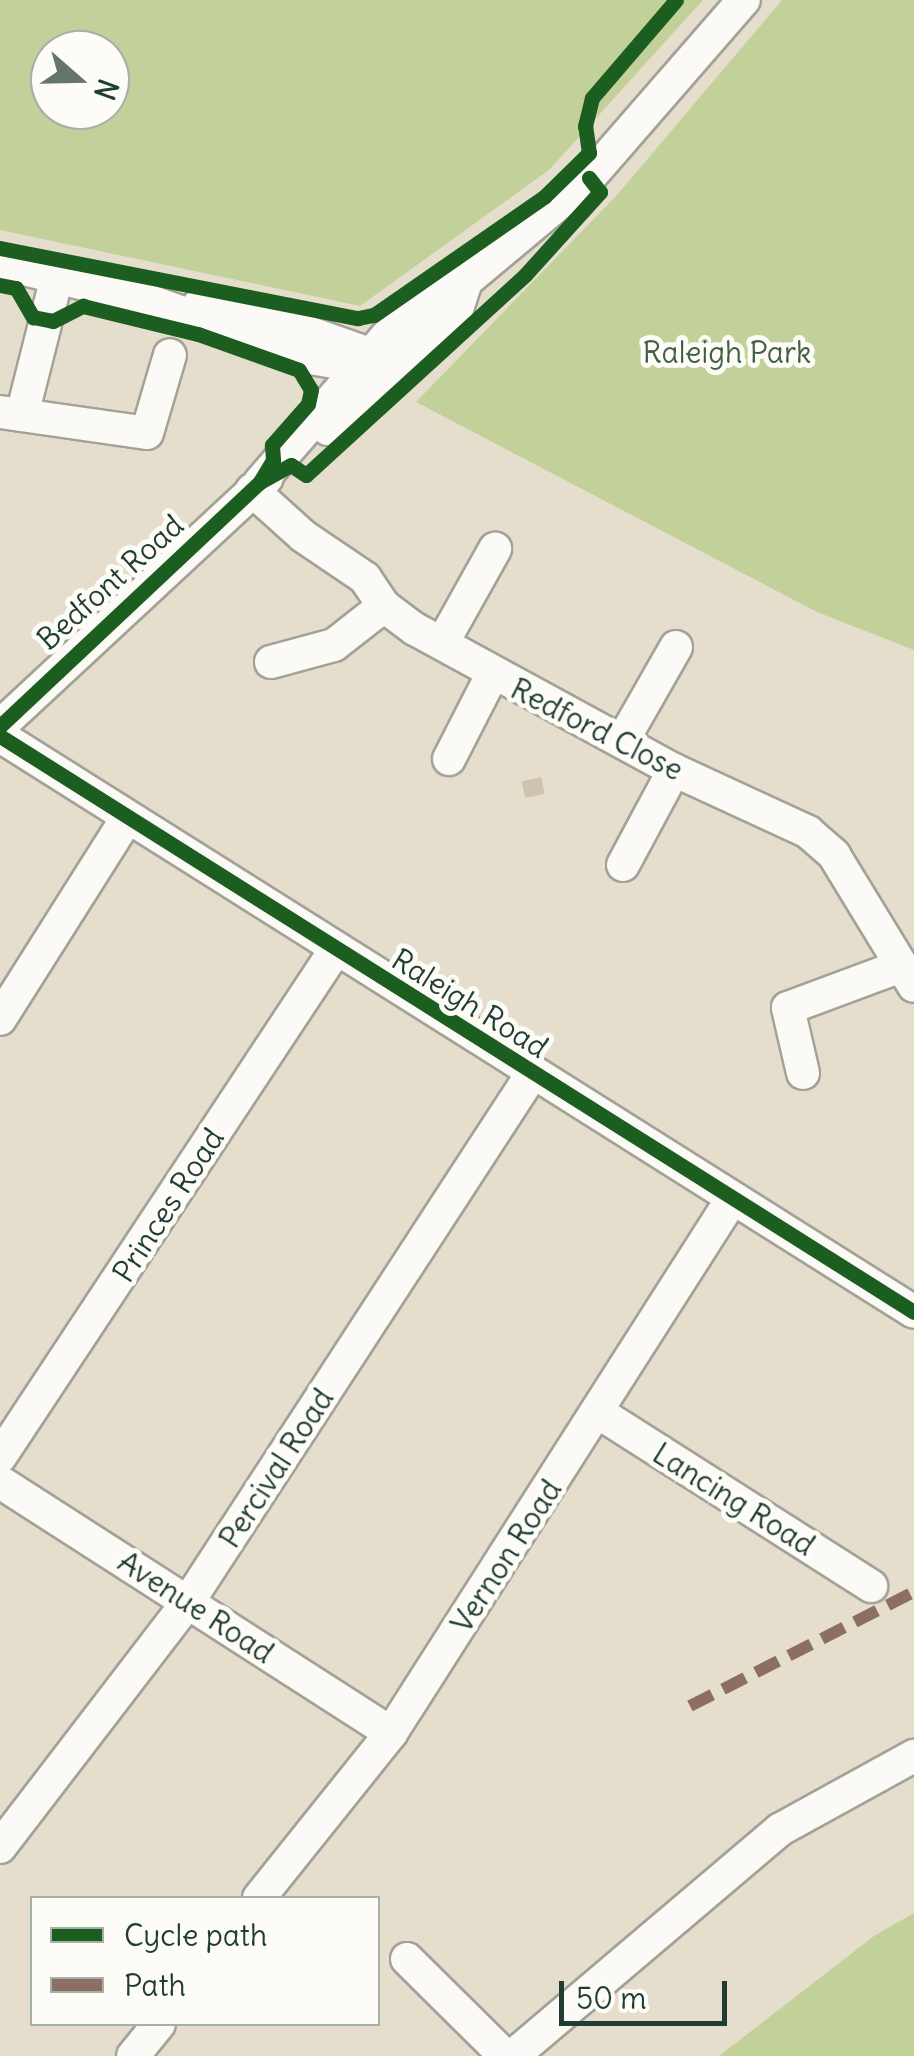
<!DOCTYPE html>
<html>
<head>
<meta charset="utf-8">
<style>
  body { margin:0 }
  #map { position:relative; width:914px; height:2056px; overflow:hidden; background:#e6decc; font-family:Delius,sans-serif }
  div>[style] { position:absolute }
  .green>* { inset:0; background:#c2d199 }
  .building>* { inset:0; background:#cec3b0; transform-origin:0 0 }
  .roads { filter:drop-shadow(2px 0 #a3a297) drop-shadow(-2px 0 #a3a297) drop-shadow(0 2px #a3a297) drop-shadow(0 -2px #a3a297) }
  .minor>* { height:32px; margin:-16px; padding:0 16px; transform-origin:16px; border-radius:16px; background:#fbfaf7 }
  .quiet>* { height:12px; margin-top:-6px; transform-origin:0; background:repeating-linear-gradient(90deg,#8d6e63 0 25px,transparent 0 37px) }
  .cycleway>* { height:15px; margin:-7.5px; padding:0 7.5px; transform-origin:7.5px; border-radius:7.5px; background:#1b5e20 }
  span { translate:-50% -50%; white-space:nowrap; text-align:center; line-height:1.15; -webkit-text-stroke:10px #fdfcf7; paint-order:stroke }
  .park-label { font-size:30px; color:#405f43 }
  .street-label { font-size:30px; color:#1f3d34 }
  .legend { position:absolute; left:30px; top:1896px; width:350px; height:130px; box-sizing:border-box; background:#fdfcf7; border:2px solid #a4b0a9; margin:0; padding:12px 18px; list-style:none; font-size:30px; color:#1f3d34 }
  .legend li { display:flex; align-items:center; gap:20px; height:50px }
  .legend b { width:50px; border:2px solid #a4b0a9 }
  .north { position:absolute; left:30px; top:30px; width:100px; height:100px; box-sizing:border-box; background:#fdfcf7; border:2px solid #a4b0a9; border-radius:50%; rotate:110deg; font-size:28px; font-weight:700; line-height:40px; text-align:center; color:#1f3d34 }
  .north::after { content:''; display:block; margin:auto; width:35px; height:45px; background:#657569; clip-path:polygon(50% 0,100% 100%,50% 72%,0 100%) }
  .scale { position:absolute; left:559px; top:1981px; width:168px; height:45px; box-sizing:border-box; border:5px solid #1f3d34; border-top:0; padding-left:12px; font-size:30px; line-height:35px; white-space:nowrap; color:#1f3d34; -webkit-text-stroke:8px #fdfcf7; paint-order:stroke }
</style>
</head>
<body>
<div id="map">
  <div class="green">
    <div style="clip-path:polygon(evenodd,0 0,703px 0,549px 170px,360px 306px,0 230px,0 0,50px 50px,110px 50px,110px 110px,50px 110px,50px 50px)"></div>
    <div style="clip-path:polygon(782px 0,914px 0,914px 650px,817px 612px,416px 402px,617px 195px)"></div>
    <div style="clip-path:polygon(914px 1913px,914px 2056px,719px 2056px,874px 1936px)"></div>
  </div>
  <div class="building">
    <div style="left:541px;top:777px;width:17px;height:20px;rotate:77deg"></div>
  </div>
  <div class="roads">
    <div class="minor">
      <div style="left:0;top:263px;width:148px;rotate:14deg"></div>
      <div style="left:144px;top:299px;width:176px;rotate:19.6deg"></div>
      <div style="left:310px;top:358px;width:61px;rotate:9.5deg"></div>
      <div style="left:198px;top:306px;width:56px;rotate:7.1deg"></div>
      <div style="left:254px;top:313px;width:122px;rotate:19.6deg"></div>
      <div style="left:0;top:412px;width:148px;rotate:8.1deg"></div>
      <div style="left:147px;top:433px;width:81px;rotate:-73.6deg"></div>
      <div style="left:22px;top:415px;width:142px;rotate:-75.8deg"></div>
      <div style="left:328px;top:429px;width:176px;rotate:-42.9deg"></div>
      <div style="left:457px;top:309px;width:29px;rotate:-72deg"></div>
      <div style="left:260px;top:482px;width:201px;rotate:-49deg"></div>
      <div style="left:392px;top:330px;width:62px;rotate:-42.4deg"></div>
      <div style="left:438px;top:288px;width:29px;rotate:-14deg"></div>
      <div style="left:466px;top:281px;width:160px;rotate:-39.9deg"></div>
      <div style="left:589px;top:178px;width:236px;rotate:-49deg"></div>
      <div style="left:252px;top:490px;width:69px;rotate:42deg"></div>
      <div style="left:303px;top:536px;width:75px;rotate:34.1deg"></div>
      <div style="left:365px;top:578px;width:34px;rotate:56deg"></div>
      <div style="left:384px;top:606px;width:39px;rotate:37deg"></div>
      <div style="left:415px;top:629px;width:295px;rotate:28.6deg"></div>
      <div style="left:674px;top:770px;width:148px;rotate:24.8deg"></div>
      <div style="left:808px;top:832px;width:35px;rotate:41deg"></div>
      <div style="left:834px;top:855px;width:153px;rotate:58.6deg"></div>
      <div style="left:443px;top:642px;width:107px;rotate:-60.8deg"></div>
      <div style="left:271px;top:662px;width:65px;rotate:-15.1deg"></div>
      <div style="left:334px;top:645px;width:63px;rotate:-38deg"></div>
      <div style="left:0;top:726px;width:364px;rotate:-42.9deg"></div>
      <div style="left:0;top:736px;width:1080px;rotate:32.22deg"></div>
      <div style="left:623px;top:740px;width:107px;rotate:-60.3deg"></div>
      <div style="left:449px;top:759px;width:94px;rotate:-62.9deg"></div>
      <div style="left:623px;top:865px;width:108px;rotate:-61.8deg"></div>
      <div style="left:0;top:1019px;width:234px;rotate:-57.7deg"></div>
      <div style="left:803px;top:1073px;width:67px;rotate:-103deg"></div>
      <div style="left:788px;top:1008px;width:117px;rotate:-20.4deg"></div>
      <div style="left:598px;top:1412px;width:324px;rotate:32.5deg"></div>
      <div style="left:0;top:1457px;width:605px;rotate:-56.52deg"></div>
      <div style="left:0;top:1482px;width:465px;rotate:32.7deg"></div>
      <div style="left:0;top:1847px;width:309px;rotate:-52.5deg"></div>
      <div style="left:188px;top:1602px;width:630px;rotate:-56.92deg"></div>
      <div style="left:259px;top:1898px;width:211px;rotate:-51.3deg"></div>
      <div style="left:391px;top:1733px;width:634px;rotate:-57.44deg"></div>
      <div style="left:407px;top:1959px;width:138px;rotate:44.7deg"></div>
      <div style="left:133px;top:2056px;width:41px;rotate:-50.9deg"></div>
      <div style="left:513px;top:2056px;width:351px;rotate:-40.3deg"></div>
      <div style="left:781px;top:1829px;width:152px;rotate:-28.8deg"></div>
    </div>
  </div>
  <div class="quiet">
    <div style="left:690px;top:1706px;width:251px;rotate:-27deg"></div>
  </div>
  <div class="cycleway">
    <div style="left:0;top:248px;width:365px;rotate:11.1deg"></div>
    <div style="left:358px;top:318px;width:16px;rotate:-11deg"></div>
    <div style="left:374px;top:315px;width:207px;rotate:-34.8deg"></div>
    <div style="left:544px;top:197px;width:63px;rotate:-44.4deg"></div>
    <div style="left:589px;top:153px;width:27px;rotate:-98deg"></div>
    <div style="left:585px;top:126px;width:29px;rotate:-76deg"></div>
    <div style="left:592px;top:98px;width:129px;rotate:-49.4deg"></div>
    <div style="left:0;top:285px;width:16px;rotate:11deg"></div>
    <div style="left:16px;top:288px;width:34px;rotate:60deg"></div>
    <div style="left:33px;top:317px;width:20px;rotate:11deg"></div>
    <div style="left:53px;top:321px;width:34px;rotate:-27deg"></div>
    <div style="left:83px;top:306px;width:118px;rotate:13.7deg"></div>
    <div style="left:198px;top:334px;width:107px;rotate:19.6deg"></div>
    <div style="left:299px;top:370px;width:23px;rotate:59deg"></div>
    <div style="left:311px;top:390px;width:14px;rotate:102deg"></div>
    <div style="left:308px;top:404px;width:55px;rotate:131.3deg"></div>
    <div style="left:272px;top:445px;width:15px;rotate:86deg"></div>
    <div style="left:273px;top:460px;width:26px;rotate:121deg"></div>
    <div style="left:0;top:726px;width:357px;rotate:-43.2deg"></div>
    <div style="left:260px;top:482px;width:35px;rotate:-29deg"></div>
    <div style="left:291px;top:465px;width:18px;rotate:34deg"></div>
    <div style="left:306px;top:475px;width:297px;rotate:-42.4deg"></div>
    <div style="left:525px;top:275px;width:112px;rotate:-47.9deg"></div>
    <div style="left:600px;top:192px;width:18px;rotate:-128deg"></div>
    <div style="left:0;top:736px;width:1080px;rotate:32.22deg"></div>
  </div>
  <div class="park-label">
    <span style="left:727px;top:352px">Raleigh Park</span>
  </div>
  <div class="street-label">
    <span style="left:110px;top:582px;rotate:-42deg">Bedfont Road</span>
    <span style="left:597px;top:729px;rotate:27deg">Redford Close</span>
    <span style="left:470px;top:1003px;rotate:32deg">Raleigh Road</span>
    <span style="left:168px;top:1205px;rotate:-57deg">Princes Road</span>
    <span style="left:276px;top:1468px;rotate:-57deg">Percival Road</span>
    <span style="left:734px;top:1499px;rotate:32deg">Lancing Road</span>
    <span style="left:506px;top:1556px;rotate:-57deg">Vernon Road</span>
    <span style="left:196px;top:1607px;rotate:33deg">Avenue Road</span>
  </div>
  <ul class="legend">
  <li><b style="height:12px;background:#1b5e20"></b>Cycle path</li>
  <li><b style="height:12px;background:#8d6e63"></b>Path</li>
  </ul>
  <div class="north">N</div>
  <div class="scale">50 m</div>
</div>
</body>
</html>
